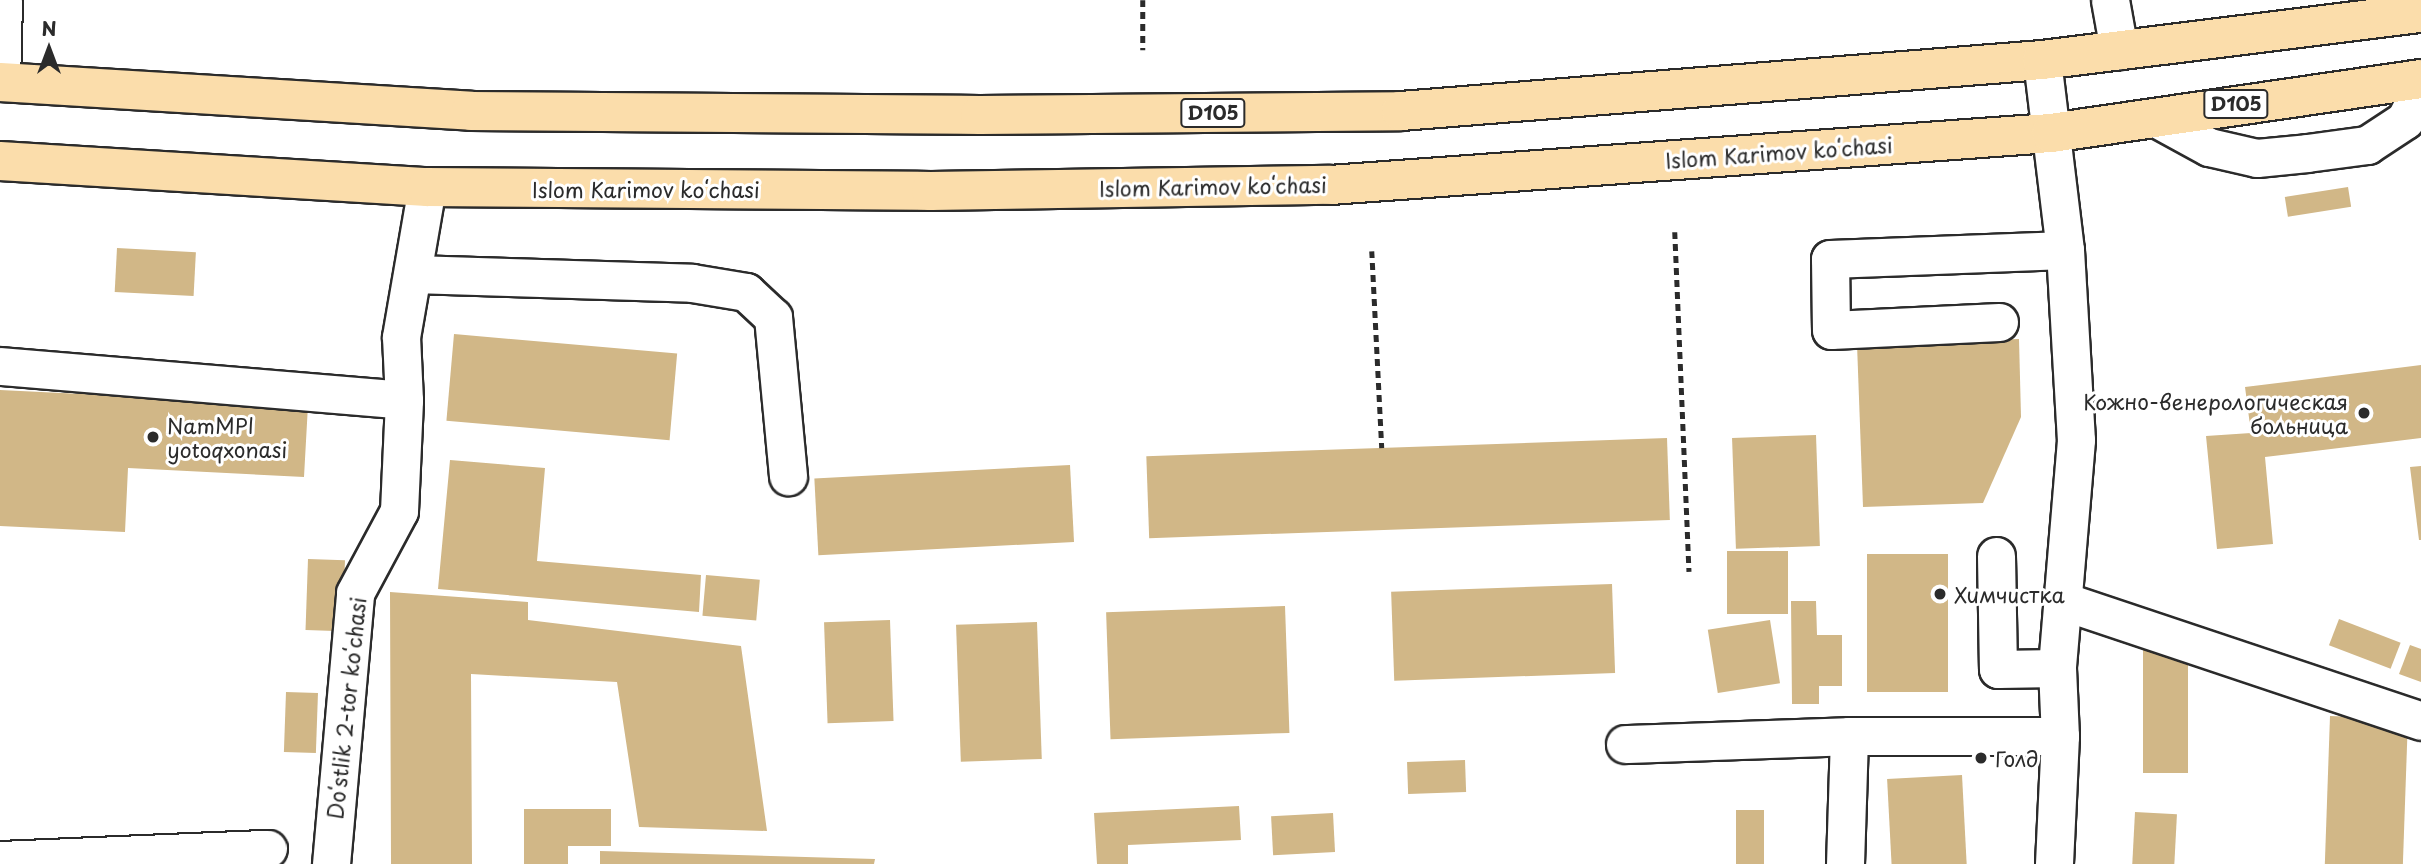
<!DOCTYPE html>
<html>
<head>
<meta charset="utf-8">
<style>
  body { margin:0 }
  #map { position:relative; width:2421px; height:864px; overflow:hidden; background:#fff; font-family:"Playpen Sans",sans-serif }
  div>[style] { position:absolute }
  .building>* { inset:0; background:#d1b787; transform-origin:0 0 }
  .path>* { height:4.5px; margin-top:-2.25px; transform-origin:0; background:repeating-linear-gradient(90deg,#2b2b2b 0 7px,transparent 0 12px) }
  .roads { filter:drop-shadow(2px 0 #2b2b2b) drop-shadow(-2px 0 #2b2b2b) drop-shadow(0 2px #2b2b2b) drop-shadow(0 -2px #2b2b2b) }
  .minor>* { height:37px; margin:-18.5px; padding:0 18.5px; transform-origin:18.5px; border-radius:18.5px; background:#fff }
  .major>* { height:38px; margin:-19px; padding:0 19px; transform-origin:19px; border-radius:19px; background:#fbddab }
  .dots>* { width:19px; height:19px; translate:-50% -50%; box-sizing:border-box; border:4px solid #fff; border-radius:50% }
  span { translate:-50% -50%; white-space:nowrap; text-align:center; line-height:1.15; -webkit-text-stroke:6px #fff; paint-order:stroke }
  .shield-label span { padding:2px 5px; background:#fff; border:2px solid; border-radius:5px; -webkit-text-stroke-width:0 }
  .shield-label { font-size:19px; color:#2b2b2b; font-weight:700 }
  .street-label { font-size:21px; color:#2b2b2b }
  .poi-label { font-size:21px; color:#2b2b2b }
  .right { translate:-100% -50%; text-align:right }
  .left { translate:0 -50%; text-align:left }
  .north { position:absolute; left:14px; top:14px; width:70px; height:70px; -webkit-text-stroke:5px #fff; paint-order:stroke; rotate:0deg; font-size:19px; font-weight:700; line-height:28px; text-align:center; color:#2b2b2b }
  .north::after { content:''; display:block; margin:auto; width:24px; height:32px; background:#2b2b2b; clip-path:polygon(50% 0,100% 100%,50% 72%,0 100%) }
</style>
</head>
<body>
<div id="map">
  <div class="building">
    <div style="left:2348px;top:187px;width:20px;height:64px;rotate:81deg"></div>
    <div style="left:117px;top:248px;width:79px;height:44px;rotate:3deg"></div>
    <div style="left:454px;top:334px;width:224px;height:87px;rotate:5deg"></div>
    <div style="clip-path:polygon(2019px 339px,2021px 417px,1983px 503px,1863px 507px,1857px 344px)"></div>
    <div style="clip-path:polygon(2421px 365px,2421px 438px,2265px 457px,2273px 544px,2217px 549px,2206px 436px,2251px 433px,2245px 387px)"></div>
    <div style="clip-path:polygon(0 390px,308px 405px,304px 477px,128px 468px,125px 532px,0 526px)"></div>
    <div style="left:1816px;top:435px;width:111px;height:84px;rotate:88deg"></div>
    <div style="left:1667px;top:438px;width:82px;height:521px;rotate:88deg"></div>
    <div style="clip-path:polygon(450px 460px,545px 468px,537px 561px,701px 575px,699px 612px,438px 589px)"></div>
    <div style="left:1070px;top:465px;width:77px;height:256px;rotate:87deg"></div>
    <div style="clip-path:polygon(2421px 466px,2421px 540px,2419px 540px,2410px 467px)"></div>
    <div style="left:1727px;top:551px;width:61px;height:63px"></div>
    <div style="left:1867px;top:554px;width:81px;height:138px"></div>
    <div style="left:308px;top:559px;width:37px;height:71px;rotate:2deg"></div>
    <div style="left:706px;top:575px;width:54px;height:41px;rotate:5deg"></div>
    <div style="left:1612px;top:584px;width:89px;height:221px;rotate:88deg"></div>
    <div style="clip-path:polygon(390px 592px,528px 602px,528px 620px,741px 646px,767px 831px,639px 827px,617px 682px,471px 674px,472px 864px,391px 864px)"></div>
    <div style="clip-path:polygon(1791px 601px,1816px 601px,1817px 635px,1842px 635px,1842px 686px,1819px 686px,1819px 704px,1792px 704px)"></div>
    <div style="left:1285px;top:606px;width:127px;height:179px;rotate:88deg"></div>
    <div style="left:2339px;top:619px;width:66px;height:28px;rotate:21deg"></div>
    <div style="left:890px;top:620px;width:101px;height:66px;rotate:88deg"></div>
    <div style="left:1770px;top:620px;width:64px;height:63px;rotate:81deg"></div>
    <div style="left:1037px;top:622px;width:137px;height:81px;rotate:88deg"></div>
    <div style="clip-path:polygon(2410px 645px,2421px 649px,2421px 682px,2399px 674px)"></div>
    <div style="left:2143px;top:650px;width:45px;height:123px"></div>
    <div style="left:286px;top:692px;width:32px;height:60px;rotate:2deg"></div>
    <div style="left:2330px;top:716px;width:78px;height:148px;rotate:2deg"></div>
    <div style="left:1465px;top:760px;width:32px;height:58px;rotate:88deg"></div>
    <div style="left:1962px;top:775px;width:89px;height:75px;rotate:87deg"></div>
    <div style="clip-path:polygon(1239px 806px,1241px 840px,1128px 845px,1128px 864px,1097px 864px,1094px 813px)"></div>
    <div style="clip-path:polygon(524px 809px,611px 809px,611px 846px,568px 846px,568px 864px,524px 864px)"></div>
    <div style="left:1736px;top:810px;width:28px;height:54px"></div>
    <div style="left:2135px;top:812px;width:42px;height:52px;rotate:3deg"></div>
    <div style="left:1333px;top:813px;width:39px;height:62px;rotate:87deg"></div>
    <div style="clip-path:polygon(600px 851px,875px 859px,874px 864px,600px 864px)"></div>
  </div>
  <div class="path">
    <div style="left:1143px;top:0;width:50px;rotate:90deg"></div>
    <div style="left:1675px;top:232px;width:340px;rotate:87.6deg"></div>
    <div style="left:1372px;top:251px;width:197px;rotate:87.1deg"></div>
  </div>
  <div class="roads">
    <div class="minor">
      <div style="left:2110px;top:0;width:51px;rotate:79.8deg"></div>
      <div style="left:2042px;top:60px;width:191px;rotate:83.1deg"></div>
      <div style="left:2065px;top:250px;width:190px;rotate:86.7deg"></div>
      <div style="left:2076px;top:440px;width:229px;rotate:94.8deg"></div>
      <div style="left:2057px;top:668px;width:68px;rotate:87.5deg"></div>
      <div style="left:2060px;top:736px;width:128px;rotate:92.7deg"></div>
      <div style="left:1px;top:82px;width:82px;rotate:-88.6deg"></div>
      <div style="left:2154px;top:117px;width:63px;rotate:28.6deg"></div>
      <div style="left:2209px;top:147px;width:49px;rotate:12.9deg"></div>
      <div style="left:2257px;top:158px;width:50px;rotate:-5.7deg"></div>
      <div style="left:2307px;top:153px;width:61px;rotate:-7.6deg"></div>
      <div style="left:2367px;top:145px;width:45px;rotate:-33.3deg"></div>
      <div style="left:2405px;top:120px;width:36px;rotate:-63deg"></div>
      <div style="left:413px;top:274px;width:279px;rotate:1.8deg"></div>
      <div style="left:692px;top:283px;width:55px;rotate:9.5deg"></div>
      <div style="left:746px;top:292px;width:37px;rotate:43deg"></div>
      <div style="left:773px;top:317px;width:160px;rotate:84.6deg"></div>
      <div style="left:1999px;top:322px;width:168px;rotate:177.3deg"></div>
      <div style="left:1831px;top:330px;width:71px;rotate:-90.8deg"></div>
      <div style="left:1830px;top:259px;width:235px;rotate:-2.2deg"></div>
      <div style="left:0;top:366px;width:405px;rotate:4.8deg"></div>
      <div style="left:1996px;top:556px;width:113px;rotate:89deg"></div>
      <div style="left:1998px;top:669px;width:59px;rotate:-1deg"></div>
      <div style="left:2063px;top:601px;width:378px;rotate:18.5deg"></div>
      <div style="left:1625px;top:744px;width:224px;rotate:-2deg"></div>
      <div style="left:0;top:860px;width:268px;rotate:-2.4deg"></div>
      <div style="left:331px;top:864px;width:272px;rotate:-84.9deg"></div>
      <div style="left:355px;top:593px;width:93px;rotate:-61.8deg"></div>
      <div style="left:399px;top:511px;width:111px;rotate:-87.4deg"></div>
      <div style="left:404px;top:400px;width:63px;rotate:-92.7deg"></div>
      <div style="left:401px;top:337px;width:152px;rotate:-80.2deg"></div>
      <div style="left:1845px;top:864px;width:128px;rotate:-88.2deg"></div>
      <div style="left:1849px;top:736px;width:211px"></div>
    </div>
    <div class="major">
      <div style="left:0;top:82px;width:472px;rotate:3.5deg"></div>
      <div style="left:471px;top:111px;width:509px;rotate:0.45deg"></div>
      <div style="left:980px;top:115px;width:421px;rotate:-0.5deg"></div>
      <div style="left:1401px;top:111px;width:643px;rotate:-4.55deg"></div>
      <div style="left:2042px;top:60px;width:382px;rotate:-7.1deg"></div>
      <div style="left:0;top:161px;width:428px;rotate:3.5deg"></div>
      <div style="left:427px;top:187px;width:504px;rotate:0.45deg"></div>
      <div style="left:931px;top:191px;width:399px;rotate:-0.9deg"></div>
      <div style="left:1330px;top:185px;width:723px;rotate:-4.13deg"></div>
      <div style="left:2051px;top:133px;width:374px;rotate:-8.3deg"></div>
    </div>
  </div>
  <div class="dots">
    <div style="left:2364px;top:413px;background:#2b2b2b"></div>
    <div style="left:153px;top:437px;background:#2b2b2b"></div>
    <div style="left:1940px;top:594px;background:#2b2b2b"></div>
    <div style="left:1981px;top:758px;background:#2b2b2b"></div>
  </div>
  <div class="shield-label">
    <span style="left:2236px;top:104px">D105</span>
    <span style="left:1213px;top:113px">D105</span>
  </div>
  <div class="street-label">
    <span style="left:1779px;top:152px;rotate:-4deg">Islom Karimov koʻchasi</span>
    <span style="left:1213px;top:186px;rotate:-1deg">Islom Karimov koʻchasi</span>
    <span style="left:646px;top:189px">Islom Karimov koʻchasi</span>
    <span style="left:346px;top:708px;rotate:-84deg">Doʻstlik 2-tor koʻchasi</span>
  </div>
  <div class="poi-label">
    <span class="right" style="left:2348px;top:413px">Кожно-венерологическая<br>больница</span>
    <span class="left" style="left:167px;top:437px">NamMPI<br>yotoqxonasi</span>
    <span class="left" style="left:1954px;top:594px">Химчистка</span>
    <span class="left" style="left:1995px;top:758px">Голд</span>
  </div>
  <div class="north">N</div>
</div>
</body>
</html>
